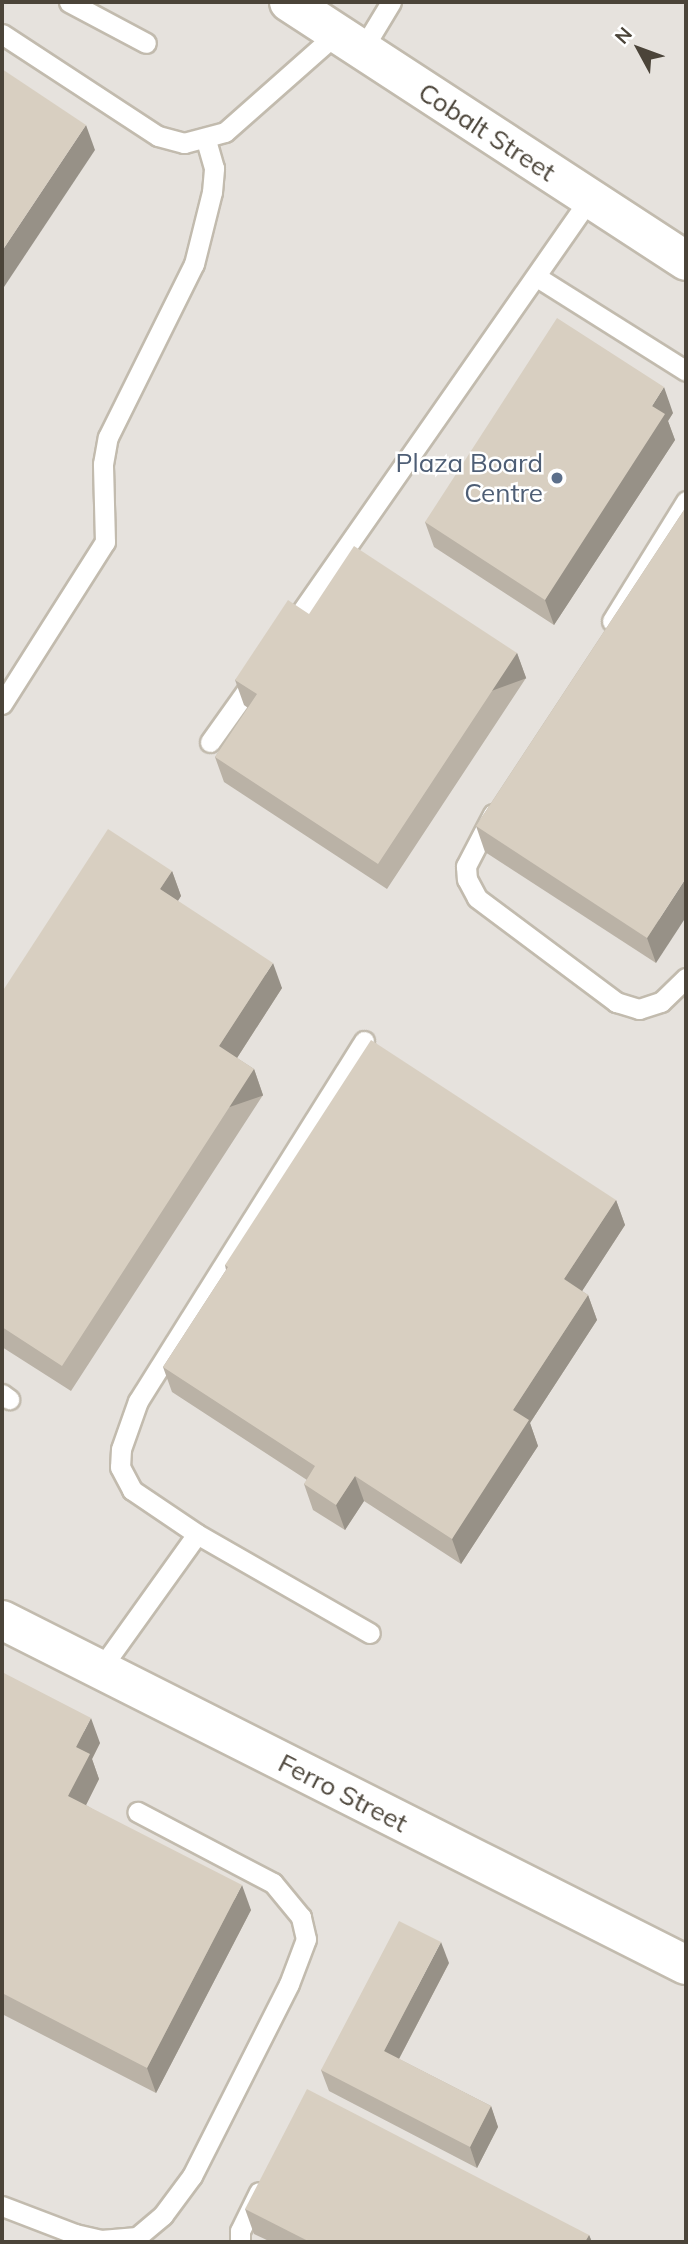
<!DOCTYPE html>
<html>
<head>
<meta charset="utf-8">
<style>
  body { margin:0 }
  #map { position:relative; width:688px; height:2244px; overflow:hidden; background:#f6f3ec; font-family:Mulish,sans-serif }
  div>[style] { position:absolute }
  .industrial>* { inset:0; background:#e6e2dd; transform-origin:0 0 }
  .roads { filter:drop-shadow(2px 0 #c2bbae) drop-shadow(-2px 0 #c2bbae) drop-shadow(0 2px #c2bbae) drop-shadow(0 -2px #c2bbae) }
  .service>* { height:19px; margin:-9.5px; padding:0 9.5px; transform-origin:9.5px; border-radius:9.5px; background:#fff }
  .minor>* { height:38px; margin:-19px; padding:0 19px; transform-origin:19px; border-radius:19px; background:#fff }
  .wall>* { inset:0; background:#bab2a6 }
  .shaded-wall>* { inset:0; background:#979187; transform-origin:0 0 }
  .building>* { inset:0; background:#d8cfc1 }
  .dots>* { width:19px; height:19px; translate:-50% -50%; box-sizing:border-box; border:4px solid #fff; border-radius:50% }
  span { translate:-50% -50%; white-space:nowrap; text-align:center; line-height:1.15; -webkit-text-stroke:5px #fff; paint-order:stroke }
  .street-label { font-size:26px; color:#4b4439 }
  .service-label { font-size:26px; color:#4e5e75 }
  .right { translate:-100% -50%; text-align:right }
  .frame { position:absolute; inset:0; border:4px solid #4b4439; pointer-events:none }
  .north { position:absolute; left:604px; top:14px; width:70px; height:70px; -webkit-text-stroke:5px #fff; paint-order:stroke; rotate:311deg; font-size:19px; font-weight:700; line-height:28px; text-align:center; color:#4b4439 }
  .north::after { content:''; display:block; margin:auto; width:24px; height:32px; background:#4b4439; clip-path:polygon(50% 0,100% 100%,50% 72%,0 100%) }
</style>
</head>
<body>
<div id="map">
  <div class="industrial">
    <div style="left:2px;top:2px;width:684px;height:2240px"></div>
  </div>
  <div class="roads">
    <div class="service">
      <div style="left:69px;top:2px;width:87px;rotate:28deg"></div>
      <div style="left:2px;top:34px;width:186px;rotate:33.2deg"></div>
      <div style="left:158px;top:136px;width:27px;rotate:15deg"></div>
      <div style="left:184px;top:143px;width:42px;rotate:-15deg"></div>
      <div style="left:225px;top:132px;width:149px;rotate:-41.5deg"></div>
      <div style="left:362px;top:50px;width:56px;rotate:-58.9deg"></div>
      <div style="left:537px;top:277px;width:176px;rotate:32.2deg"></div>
      <div style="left:612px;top:621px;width:141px;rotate:-58.3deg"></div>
      <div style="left:288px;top:631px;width:528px;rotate:-55.11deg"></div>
      <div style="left:2px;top:704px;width:192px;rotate:-57.6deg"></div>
      <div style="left:105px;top:542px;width:78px;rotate:-91.5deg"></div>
      <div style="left:103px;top:464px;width:27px;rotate:-80deg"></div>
      <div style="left:108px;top:437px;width:193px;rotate:-63.6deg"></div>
      <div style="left:194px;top:264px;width:74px;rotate:-76deg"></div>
      <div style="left:212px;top:192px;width:24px;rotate:-85deg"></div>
      <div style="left:214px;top:168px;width:29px;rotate:-106deg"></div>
      <div style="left:210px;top:742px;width:81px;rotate:-54.5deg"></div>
      <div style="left:493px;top:814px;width:59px;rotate:117.4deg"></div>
      <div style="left:466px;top:866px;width:13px;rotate:86deg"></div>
      <div style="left:467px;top:879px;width:21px;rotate:62deg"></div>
      <div style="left:477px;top:898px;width:174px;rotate:36.8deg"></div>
      <div style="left:616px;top:1002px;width:24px;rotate:17deg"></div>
      <div style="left:639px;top:1009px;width:23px;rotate:-18deg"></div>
      <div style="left:661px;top:1002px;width:35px;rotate:-44deg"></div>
      <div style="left:364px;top:1041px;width:425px;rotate:122.1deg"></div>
      <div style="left:138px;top:1401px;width:51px;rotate:109.5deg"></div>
      <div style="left:121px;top:1449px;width:18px;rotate:93deg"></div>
      <div style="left:120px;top:1467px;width:26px;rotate:62deg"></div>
      <div style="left:132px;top:1490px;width:78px;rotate:34.1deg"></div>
      <div style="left:197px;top:1534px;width:199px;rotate:29.8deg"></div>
      <div style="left:2px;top:1394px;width:9px;rotate:36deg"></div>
      <div style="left:99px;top:1671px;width:168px;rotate:-54.4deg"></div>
      <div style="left:2px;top:2206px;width:78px;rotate:21deg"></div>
      <div style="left:75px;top:2234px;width:27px;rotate:13deg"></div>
      <div style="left:101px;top:2240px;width:36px;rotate:-5deg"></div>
      <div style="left:137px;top:2237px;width:34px;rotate:-40deg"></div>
      <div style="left:163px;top:2215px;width:49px;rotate:-53.4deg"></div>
      <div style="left:192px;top:2176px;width:215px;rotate:-63.2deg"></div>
      <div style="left:289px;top:1984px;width:48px;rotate:-69.3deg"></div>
      <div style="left:306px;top:1939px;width:23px;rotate:-103deg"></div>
      <div style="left:301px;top:1917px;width:44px;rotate:-129.5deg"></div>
      <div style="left:273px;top:1883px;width:153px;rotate:-152.3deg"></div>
      <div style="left:240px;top:2242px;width:11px;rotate:-90deg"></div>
      <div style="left:240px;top:2231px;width:43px;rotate:-64deg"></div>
    </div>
    <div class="minor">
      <div style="left:289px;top:2px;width:474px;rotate:33.1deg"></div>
      <div style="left:2px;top:1620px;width:766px;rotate:26.77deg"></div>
    </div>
  </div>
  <div class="wall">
    <div style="clip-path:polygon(673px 413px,668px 421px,675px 440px,554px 625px,434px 547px,425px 522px)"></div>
    <div style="clip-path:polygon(686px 507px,656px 963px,485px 852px,476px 826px)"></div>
    <div style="clip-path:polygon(309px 614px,517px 653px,526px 678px,387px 889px,224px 782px,215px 757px,248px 708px,244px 705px,235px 680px)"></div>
    <div style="clip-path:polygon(172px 871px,181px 896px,178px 901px,282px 988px,237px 1058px,254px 1069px,263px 1095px,71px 1391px,2px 1347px,2px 992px)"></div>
    <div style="clip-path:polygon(616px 1200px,625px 1225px,582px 1291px,588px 1295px,597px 1320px,530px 1423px,538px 1446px,461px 1564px,364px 1501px,345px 1530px,313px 1510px,304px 1484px,307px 1480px,172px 1392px,163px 1367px,226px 1270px,225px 1265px)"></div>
    <div style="clip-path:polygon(2px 1672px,100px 1743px,92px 1759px,99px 1779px,86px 1805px,251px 1910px,156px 2093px,2px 2014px)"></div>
    <div style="clip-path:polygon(449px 1963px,399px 2059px,491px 2106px,498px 2127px,477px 2168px,329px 2091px,321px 2070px)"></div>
    <div style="clip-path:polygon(245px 2209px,589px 2235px,592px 2242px,271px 2242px,254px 2234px)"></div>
  </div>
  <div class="shaded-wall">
    <div style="clip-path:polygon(86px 125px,95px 150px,2px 290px,2px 251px)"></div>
    <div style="clip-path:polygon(664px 387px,673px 413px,668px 421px,675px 440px,554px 625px,545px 600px,652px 406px)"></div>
    <div style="left:517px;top:653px;width:27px;height:253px;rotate:70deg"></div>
    <div style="clip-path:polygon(172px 871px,181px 896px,169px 914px,160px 889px)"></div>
    <div style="clip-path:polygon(686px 878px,686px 917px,656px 963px,647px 938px)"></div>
    <div style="clip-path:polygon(273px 963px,282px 988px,228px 1072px,219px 1046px)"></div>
    <div style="left:254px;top:1069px;width:28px;height:354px;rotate:71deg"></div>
    <div style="clip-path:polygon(616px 1200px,625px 1225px,573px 1305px,564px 1279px)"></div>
    <div style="clip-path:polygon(588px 1295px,597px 1320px,530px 1423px,538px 1446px,461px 1564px,452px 1539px,513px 1410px)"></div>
    <div style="clip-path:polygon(355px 1476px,364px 1501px,345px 1530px,336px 1505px)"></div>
    <div style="clip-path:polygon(91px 1718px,100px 1743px,92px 1759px,99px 1779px,78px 1821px,68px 1796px,76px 1747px)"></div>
    <div style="clip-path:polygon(242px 1885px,251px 1910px,156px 2093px,147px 2068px)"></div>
    <div style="clip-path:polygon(441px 1942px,449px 1963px,392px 2072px,384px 2051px)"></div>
    <div style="clip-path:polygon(491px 2106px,498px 2127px,477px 2168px,470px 2147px)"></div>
    <div style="clip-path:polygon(589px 2235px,592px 2242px,585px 2242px)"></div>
  </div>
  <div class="building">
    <div style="clip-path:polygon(2px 69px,86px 125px,2px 251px)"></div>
    <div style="clip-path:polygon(557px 318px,664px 387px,652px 406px,665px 414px,545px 600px,425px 522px)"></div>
    <div style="clip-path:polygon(686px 507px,686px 878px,647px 938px,476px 826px)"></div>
    <div style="clip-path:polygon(354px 546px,517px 653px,378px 864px,215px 757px,257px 694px,235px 680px,288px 600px,309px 614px)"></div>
    <div style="clip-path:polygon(108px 829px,172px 871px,160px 889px,273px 963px,219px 1046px,254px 1069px,62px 1366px,2px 1327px,2px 992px)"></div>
    <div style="clip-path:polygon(371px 1040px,616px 1200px,564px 1279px,588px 1295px,513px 1410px,529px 1420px,452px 1539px,355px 1476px,336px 1505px,304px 1484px,315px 1466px,163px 1367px,228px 1267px,225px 1265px)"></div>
    <div style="clip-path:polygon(2px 1672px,91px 1718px,76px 1747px,90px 1754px,68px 1796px,242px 1885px,147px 2068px,2px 1993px)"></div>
    <div style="clip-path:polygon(399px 1921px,441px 1942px,384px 2051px,491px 2106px,470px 2147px,321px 2070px)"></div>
    <div style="clip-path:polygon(307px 2089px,589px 2235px,585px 2242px,310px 2242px,245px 2209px)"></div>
  </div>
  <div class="dots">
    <div style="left:557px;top:478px;background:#5c6f8a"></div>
  </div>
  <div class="street-label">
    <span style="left:487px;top:132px;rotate:33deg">Cobalt Street</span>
    <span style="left:343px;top:1793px;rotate:27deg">Ferro Street</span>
  </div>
  <div class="service-label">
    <span class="right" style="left:543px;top:478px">Plaza Board<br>Centre</span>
  </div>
  <div class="frame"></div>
  <div class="north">N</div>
</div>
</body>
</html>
